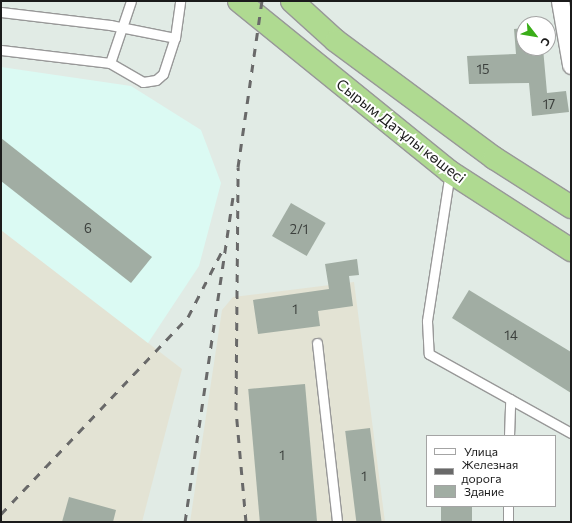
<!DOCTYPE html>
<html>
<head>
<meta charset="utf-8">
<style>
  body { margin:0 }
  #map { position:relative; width:572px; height:523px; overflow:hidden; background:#e1ebe5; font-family:Commissioner,sans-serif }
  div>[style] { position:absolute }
  .industrial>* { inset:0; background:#e3e3d4 }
  .education>* { inset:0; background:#dbfaf3 }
  .building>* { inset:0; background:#a1ada3; transform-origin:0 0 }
  .roads { filter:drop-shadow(1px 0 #989898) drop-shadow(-1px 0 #989898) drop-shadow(0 1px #989898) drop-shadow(0 -1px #989898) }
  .lane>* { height:9px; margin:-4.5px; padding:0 4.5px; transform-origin:4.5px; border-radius:4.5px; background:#fff }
  .street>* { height:17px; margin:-8.5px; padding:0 8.5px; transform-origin:8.5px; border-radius:8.5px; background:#fff }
  .highway>* { height:22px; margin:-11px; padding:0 11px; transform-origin:11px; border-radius:11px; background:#afda91 }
  .rail>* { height:3px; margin-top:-1.5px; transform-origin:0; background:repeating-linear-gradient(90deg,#696969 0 8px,transparent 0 16px) }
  span { translate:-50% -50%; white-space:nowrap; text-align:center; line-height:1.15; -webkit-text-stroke:4px #fff; paint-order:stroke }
  .number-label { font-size:13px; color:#3c403d }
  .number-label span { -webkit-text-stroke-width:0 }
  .street-label { font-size:15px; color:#1b1b1b }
  .frame { position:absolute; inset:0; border:2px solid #1b1b1b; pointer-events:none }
  .legend { position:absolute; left:426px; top:435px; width:130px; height:72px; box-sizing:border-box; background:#fff; border:1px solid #a4a4a4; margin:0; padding:5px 7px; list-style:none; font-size:12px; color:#1b1b1b }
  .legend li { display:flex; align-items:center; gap:8px; height:20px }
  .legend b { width:20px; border:1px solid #a4a4a4 }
  .north { position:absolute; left:516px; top:16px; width:40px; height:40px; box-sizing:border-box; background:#fff; border:1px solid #a4a4a4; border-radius:50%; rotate:121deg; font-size:11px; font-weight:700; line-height:16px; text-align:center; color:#1b1b1b }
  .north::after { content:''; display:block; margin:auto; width:14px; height:18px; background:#3aad18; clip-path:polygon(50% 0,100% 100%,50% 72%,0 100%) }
</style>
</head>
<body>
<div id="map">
  <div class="industrial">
    <div style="clip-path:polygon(1px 230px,182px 369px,142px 522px,1px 522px)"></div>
    <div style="clip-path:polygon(354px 282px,385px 522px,190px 522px,222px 310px,233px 297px)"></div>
  </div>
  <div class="education">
    <div style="clip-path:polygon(1px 67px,131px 86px,201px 130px,221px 183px,199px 266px,148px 343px,1px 230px)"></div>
  </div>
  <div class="building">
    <div style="clip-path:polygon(524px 28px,524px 48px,543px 48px,547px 93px,566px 91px,569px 112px,532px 116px,529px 83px,469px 84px,467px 56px,516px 54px,514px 29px)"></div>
    <div style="clip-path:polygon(1px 138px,152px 257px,131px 283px,1px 181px)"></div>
    <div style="left:291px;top:203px;width:40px;height:38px;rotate:30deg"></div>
    <div style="clip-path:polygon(357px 259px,359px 275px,349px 276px,353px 306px,318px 311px,320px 326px,258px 334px,253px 300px,329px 289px,325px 264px)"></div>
    <div style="clip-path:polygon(469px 290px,571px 352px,571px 393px,452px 318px)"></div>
    <div style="left:305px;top:384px;width:138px;height:57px;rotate:85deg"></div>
    <div style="left:370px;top:428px;width:95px;height:25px;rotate:83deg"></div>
    <div style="clip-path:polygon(69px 497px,116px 510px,113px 522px,62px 522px)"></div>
    <div style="left:441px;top:506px;width:31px;height:16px"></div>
  </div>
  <div class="roads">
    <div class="lane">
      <div style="left:1px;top:12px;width:110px;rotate:6.8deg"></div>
      <div style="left:110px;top:25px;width:66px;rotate:11.3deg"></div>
      <div style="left:175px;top:38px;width:37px;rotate:-82deg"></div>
      <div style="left:1px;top:50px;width:110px;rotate:6.8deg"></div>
      <div style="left:110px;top:63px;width:38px;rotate:30deg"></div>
      <div style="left:143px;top:82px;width:13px;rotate:-9deg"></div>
      <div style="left:156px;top:80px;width:9px;rotate:-41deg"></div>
      <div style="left:163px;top:74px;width:38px;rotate:-72deg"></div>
      <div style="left:110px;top:63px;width:65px;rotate:-71.3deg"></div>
      <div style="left:450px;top:172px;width:151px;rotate:98.8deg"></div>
      <div style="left:427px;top:321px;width:33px;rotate:87deg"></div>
      <div style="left:429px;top:354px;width:162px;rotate:29.1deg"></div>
      <div style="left:317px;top:343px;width:180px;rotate:83.6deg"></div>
      <div style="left:509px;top:436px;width:37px;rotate:-88deg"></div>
      <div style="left:508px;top:522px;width:16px;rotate:-90deg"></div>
    </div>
    <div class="street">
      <div style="left:560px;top:1px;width:65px;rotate:80.2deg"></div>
    </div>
    <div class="highway">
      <div style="left:239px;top:1px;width:272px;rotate:39deg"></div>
      <div style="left:450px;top:172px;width:144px;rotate:32.8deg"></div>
      <div style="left:292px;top:1px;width:59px;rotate:42.3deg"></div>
      <div style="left:336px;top:41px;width:197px;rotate:36.5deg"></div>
      <div style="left:494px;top:158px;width:91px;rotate:32.5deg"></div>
    </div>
  </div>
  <div class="rail">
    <div style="left:1px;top:514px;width:272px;rotate:-46.5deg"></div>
    <div style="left:188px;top:317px;width:74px;rotate:-62.7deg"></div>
    <div style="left:185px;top:522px;width:328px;rotate:-81.6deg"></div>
    <div style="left:246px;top:522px;width:112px;rotate:-95.1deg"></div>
    <div style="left:236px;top:410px;width:243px;rotate:-89.5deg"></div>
    <div style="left:238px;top:167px;width:168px;rotate:-81.8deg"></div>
  </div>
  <div class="number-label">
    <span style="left:483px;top:69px">15</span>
    <span style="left:549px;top:104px">17</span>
    <span style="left:88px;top:228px">6</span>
    <span style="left:299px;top:229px">2/1</span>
    <span style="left:295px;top:309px">1</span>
    <span style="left:511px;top:335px">14</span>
    <span style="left:282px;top:455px">1</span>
    <span style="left:364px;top:476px">1</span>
  </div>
  <div class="street-label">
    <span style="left:401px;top:131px;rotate:38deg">Сырым Датұлы көшесі</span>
  </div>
  <div class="frame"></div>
  <ul class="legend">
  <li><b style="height:5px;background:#fff"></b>Улица</li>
  <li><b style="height:5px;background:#696969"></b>Железная дорога</li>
  <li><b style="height:11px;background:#a1ada3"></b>Здание</li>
  </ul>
  <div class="north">С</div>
</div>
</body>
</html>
